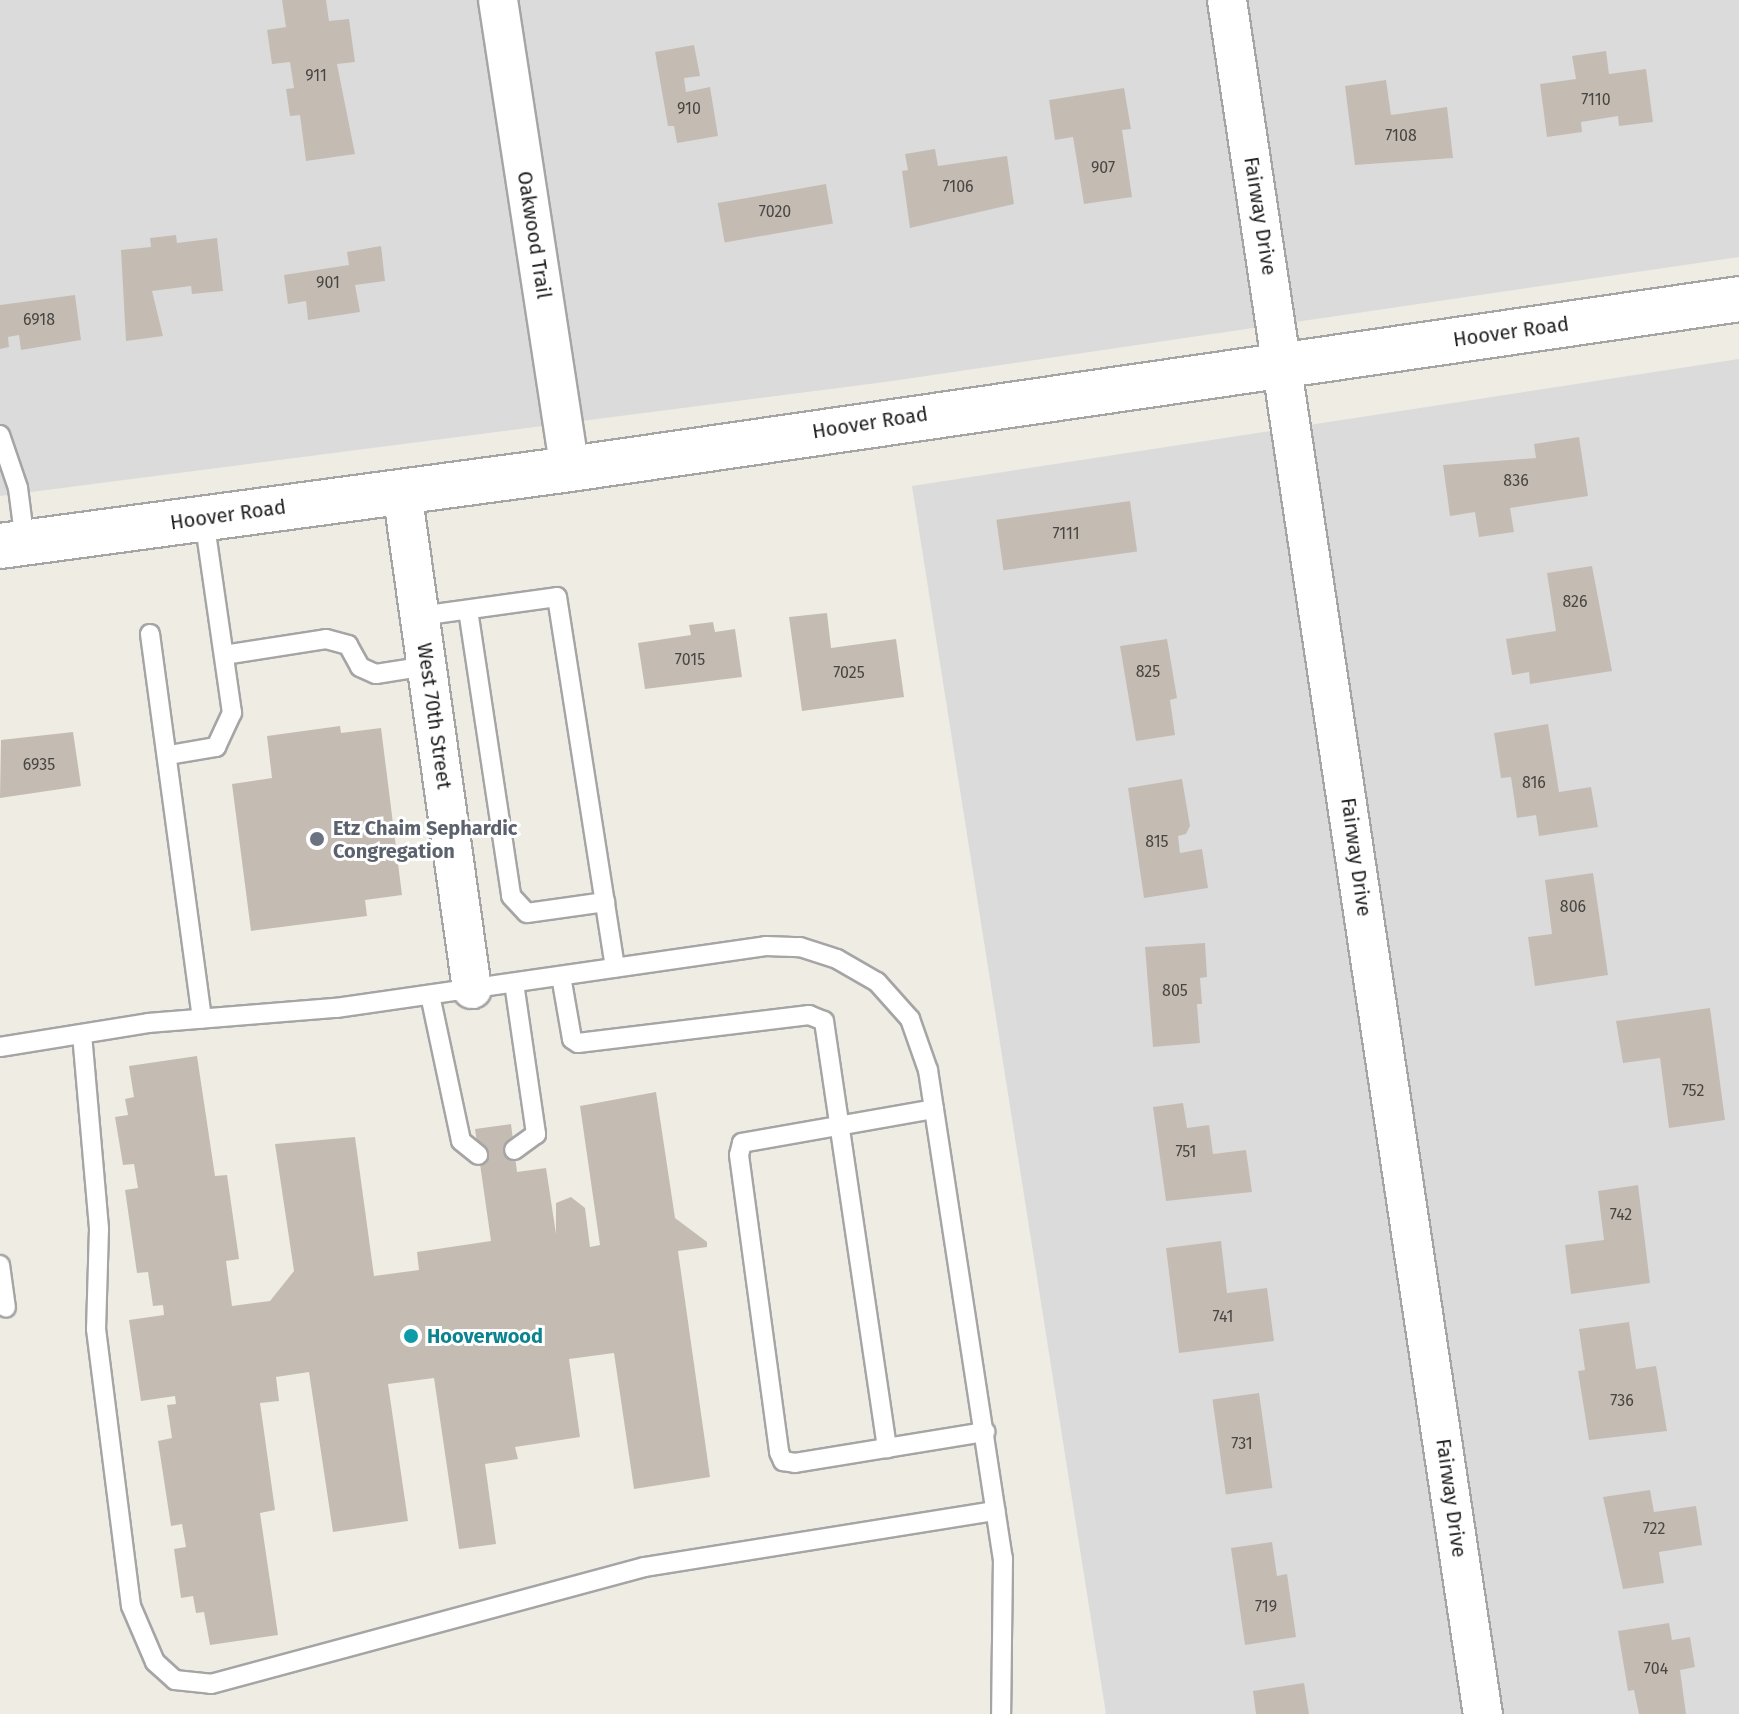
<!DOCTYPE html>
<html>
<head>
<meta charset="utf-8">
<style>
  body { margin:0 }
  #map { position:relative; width:1739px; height:1714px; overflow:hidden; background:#efece4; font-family:"Fira Sans",sans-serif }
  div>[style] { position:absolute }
  .residential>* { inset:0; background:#dcdbdb }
  .building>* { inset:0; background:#c4bcb3; transform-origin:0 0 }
  .roads { filter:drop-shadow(2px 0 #a5a5a5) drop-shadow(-2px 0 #a5a5a5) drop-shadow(0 2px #a5a5a5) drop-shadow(0 -2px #a5a5a5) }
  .service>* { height:18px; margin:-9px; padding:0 9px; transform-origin:9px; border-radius:9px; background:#fff }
  .minor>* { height:38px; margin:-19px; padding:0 19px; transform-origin:19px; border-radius:19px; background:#fff }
  .tertiary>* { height:44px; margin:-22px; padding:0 22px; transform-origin:22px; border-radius:22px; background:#fff }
  .dots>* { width:22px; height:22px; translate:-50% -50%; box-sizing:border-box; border:4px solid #fff; border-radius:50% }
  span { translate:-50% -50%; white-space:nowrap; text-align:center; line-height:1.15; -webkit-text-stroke:6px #fff; paint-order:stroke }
  .number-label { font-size:16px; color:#484643 }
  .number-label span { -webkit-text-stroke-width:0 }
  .street-label { font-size:20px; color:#1e1e1e }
  .worship-label { font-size:20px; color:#5b616d; font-weight:700 }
  .left { translate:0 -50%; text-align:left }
  .culture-label { font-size:20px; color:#0d838f; font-weight:700 }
</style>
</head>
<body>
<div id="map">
  <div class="residential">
    <div style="clip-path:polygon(0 0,1739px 0,1739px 257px,885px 382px,0 496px)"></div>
    <div style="clip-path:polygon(1739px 359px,1739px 1714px,1106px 1714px,912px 486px)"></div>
  </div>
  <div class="building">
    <div style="clip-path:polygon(282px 0,326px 0,329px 21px,349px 19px,355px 62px,337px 64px,355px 154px,306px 161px,300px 115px,290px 116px,286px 89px,294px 88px,290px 62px,272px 64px,267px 30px,286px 27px)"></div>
    <div style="clip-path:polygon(694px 45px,700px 76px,684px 78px,686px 92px,710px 87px,718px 136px,677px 143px,674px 126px,668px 126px,655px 52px)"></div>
    <div style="clip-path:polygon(1606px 51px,1609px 74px,1646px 69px,1653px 122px,1619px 126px,1618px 116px,1581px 122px,1582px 132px,1547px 137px,1540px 84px,1576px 79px,1572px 56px)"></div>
    <div style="clip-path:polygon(1386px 80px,1391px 115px,1447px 107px,1453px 158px,1355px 165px,1345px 86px)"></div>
    <div style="clip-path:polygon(1124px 88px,1131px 129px,1122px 130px,1132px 197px,1084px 204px,1073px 137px,1055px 140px,1049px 100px)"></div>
    <div style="clip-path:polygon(935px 149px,938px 166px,1007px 156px,1014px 204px,910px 228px,902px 171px,908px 170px,905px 154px)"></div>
    <div style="left:826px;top:184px;width:40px;height:110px;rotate:80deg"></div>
    <div style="clip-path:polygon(176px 235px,177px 243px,217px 238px,223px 291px,192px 294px,191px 286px,152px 291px,163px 336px,126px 341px,121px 250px,151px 247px,150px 238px)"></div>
    <div style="clip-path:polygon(381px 246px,385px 281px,355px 285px,360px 312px,308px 320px,306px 301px,288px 304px,284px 275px,349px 265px,347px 252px)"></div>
    <div style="clip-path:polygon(75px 295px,81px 340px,21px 350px,19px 335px,8px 337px,9px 347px,0 349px,0 305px)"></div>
    <div style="clip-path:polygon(1579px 437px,1588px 496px,1510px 508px,1514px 532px,1479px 537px,1475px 512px,1450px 516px,1443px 465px,1536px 458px,1534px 444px)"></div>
    <div style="left:1130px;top:501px;width:51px;height:135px;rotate:82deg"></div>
    <div style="clip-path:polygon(1592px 566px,1612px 671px,1530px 684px,1529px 672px,1512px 675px,1506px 639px,1556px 631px,1547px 573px)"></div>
    <div style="clip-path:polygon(827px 613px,831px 648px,896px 639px,904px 697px,802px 711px,789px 617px)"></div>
    <div style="clip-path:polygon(713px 622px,715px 632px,735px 629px,742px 677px,645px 689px,638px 643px,691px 635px,689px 625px)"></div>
    <div style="clip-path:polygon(1167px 639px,1177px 698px,1170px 700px,1175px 735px,1136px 741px,1120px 646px)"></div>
    <div style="clip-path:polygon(1548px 724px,1559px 792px,1591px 787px,1598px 827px,1539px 836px,1536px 815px,1517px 818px,1511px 777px,1501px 778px,1494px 733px)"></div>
    <div style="clip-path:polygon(340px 726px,341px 733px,381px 728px,402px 895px,365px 900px,367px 916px,251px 931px,232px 784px,272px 778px,267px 736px)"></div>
    <div style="clip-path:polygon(73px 732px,81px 786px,0 798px,1px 740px)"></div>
    <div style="clip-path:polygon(1182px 779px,1190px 826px,1186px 834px,1178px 836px,1180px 853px,1202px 849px,1208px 888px,1144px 898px,1128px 788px)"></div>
    <div style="clip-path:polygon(1593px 873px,1608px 975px,1535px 986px,1528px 937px,1552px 934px,1545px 880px)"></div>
    <div style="clip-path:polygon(1205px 943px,1207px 977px,1200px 978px,1202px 1004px,1197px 1004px,1200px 1043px,1153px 1047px,1145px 947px)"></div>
    <div style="clip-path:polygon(1710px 1008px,1725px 1120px,1669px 1128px,1660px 1058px,1623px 1063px,1616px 1021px)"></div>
    <div style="clip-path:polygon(197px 1056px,215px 1176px,227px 1175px,239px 1259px,226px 1261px,232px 1306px,270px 1301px,294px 1271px,275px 1144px,355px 1137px,374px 1276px,419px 1270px,417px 1252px,491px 1241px,475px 1129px,511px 1124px,517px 1172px,546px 1168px,556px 1234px,556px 1203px,571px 1197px,585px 1208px,590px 1247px,600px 1245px,580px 1106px,656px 1092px,675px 1218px,707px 1242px,707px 1247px,678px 1251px,710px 1477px,634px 1489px,614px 1353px,569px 1359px,580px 1437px,515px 1447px,518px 1459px,485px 1464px,496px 1544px,459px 1549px,434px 1378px,388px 1384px,408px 1521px,333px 1532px,309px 1372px,276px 1377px,279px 1401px,260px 1403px,275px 1510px,260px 1513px,278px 1635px,210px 1645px,204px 1612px,196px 1613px,193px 1596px,181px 1598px,174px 1549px,186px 1547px,182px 1524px,171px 1526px,158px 1441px,172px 1438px,167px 1405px,176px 1404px,175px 1396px,141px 1401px,129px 1320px,164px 1315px,163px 1305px,153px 1306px,148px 1272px,137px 1273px,125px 1190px,138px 1188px,134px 1164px,123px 1165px,115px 1117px,128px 1115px,125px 1099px,134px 1097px,129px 1066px)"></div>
    <div style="clip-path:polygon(1183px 1103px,1187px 1128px,1209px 1125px,1213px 1154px,1246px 1150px,1252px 1192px,1166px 1201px,1153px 1107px)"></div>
    <div style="clip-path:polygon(1638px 1185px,1650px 1283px,1571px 1294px,1565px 1245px,1604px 1240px,1598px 1191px)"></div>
    <div style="clip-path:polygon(1221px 1241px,1227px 1293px,1267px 1288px,1274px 1341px,1179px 1353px,1166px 1248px)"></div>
    <div style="clip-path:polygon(1629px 1322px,1636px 1369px,1656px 1366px,1667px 1431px,1589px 1440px,1578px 1371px,1585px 1370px,1579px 1329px)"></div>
    <div style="left:1259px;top:1393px;width:96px;height:47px;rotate:82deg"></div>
    <div style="clip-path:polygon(1650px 1490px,1654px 1512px,1696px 1506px,1702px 1545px,1659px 1552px,1664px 1583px,1623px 1589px,1603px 1497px)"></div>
    <div style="clip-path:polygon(1272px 1542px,1277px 1576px,1287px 1574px,1296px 1637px,1245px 1645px,1231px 1548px)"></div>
    <div style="clip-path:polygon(1669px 1623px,1672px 1640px,1690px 1637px,1695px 1667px,1680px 1670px,1686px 1714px,1639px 1714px,1634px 1690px,1628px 1691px,1618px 1631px)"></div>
    <div style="clip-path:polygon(1304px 1683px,1309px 1714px,1256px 1714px,1253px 1691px)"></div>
  </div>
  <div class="roads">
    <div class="service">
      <div style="left:0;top:435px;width:56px;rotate:71.2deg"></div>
      <div style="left:18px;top:488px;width:54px;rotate:82.6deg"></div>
      <div style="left:468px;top:610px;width:289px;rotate:81.4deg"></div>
      <div style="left:511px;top:896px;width:23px;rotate:47deg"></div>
      <div style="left:527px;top:913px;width:79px;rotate:-8deg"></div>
      <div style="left:420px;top:616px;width:138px;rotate:-7.9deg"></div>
      <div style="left:557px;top:597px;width:375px;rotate:81.1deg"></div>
      <div style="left:150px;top:634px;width:388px;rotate:82.3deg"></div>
      <div style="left:224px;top:655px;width:103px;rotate:-8.9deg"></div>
      <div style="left:326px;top:639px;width:23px;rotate:15deg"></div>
      <div style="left:348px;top:645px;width:25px;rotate:61deg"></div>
      <div style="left:360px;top:667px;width:17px;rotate:24deg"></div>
      <div style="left:376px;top:674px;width:52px;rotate:-8.9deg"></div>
      <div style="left:169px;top:755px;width:48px;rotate:-9.7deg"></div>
      <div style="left:216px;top:747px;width:38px;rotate:-65deg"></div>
      <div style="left:232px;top:713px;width:197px;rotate:-98.2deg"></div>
      <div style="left:561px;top:976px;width:64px;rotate:80.1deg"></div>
      <div style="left:572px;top:1039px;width:7px;rotate:34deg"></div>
      <div style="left:578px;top:1043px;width:233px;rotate:-6.9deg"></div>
      <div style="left:809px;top:1015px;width:16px;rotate:22deg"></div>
      <div style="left:824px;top:1021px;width:432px;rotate:81.6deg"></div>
      <div style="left:514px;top:983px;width:153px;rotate:81.7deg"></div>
      <div style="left:536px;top:1134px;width:27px;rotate:144deg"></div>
      <div style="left:430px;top:995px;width:149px;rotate:78deg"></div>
      <div style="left:461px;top:1141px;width:22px;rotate:39deg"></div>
      <div style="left:82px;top:1034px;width:196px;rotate:85deg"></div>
      <div style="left:99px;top:1229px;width:100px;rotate:91.7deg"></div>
      <div style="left:96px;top:1329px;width:279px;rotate:82.8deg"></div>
      <div style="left:131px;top:1606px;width:61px;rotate:66.8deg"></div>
      <div style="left:155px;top:1662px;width:27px;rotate:42deg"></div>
      <div style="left:175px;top:1680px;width:36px;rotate:6deg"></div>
      <div style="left:211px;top:1684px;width:449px;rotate:-15.1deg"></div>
      <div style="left:645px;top:1567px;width:355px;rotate:-9.1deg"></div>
      <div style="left:0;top:1047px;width:150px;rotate:-9.2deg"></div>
      <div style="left:148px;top:1023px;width:189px;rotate:-4.6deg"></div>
      <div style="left:336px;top:1008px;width:434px;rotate:-8.2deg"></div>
      <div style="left:766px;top:946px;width:34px;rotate:2deg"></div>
      <div style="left:800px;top:947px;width:39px;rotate:18deg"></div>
      <div style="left:837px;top:959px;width:46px;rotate:29.9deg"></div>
      <div style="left:877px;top:982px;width:50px;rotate:48.3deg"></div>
      <div style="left:910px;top:1019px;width:54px;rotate:70.6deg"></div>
      <div style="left:928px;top:1070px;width:494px;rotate:81.3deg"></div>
      <div style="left:1003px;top:1558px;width:156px;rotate:90.7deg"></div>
      <div style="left:934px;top:1109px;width:195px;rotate:170deg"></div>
      <div style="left:742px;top:1143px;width:12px;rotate:104deg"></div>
      <div style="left:739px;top:1155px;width:300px;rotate:82.3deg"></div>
      <div style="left:779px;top:1452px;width:10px;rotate:66deg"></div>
      <div style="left:783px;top:1461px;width:12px;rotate:9deg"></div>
      <div style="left:795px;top:1463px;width:193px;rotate:-9.3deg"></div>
      <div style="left:0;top:1265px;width:43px;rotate:82.1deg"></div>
    </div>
    <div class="minor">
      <div style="left:498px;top:0;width:474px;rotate:81.3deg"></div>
      <div style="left:1227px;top:0;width:1733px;rotate:81.51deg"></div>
      <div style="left:402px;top:491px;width:503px;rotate:82deg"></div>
    </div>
    <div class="tertiary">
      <div style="left:0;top:546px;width:575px;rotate:-7.69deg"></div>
      <div style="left:570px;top:469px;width:1181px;rotate:-8.27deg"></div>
    </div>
  </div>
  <div class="dots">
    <div style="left:317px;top:839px;background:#6b7280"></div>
    <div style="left:411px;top:1336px;background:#0f9aa8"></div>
  </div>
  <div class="number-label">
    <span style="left:316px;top:76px">911</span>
    <span style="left:1596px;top:100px">7110</span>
    <span style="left:689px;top:109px">910</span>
    <span style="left:1401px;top:136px">7108</span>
    <span style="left:1103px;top:168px">907</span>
    <span style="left:958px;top:187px">7106</span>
    <span style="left:775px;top:212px">7020</span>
    <span style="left:328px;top:283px">901</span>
    <span style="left:39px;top:320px">6918</span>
    <span style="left:1516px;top:481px">836</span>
    <span style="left:1066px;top:534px">7111</span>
    <span style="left:1575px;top:602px">826</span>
    <span style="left:690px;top:660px">7015</span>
    <span style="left:1148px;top:672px">825</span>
    <span style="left:849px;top:673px">7025</span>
    <span style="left:39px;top:765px">6935</span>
    <span style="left:1534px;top:783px">816</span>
    <span style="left:1157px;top:842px">815</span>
    <span style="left:1573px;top:907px">806</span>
    <span style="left:1175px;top:991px">805</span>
    <span style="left:1693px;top:1091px">752</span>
    <span style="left:1186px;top:1152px">751</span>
    <span style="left:1621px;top:1215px">742</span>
    <span style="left:1223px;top:1317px">741</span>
    <span style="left:1622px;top:1401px">736</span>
    <span style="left:1242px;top:1444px">731</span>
    <span style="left:1654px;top:1529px">722</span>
    <span style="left:1266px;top:1607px">719</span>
    <span style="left:1656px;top:1669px">704</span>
  </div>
  <div class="street-label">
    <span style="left:1260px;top:216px;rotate:81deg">Fairway Drive</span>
    <span style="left:534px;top:235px;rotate:81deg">Oakwood Trail</span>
    <span style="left:1511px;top:332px;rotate:-8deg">Hoover Road</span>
    <span style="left:870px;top:423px;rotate:-9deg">Hoover Road</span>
    <span style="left:228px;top:515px;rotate:-8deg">Hoover Road</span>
    <span style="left:434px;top:716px;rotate:82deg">West 70th Street</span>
    <span style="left:1356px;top:857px;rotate:82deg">Fairway Drive</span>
    <span style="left:1451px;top:1498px;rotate:82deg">Fairway Drive</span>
  </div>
  <div class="worship-label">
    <span class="left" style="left:333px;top:840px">Etz Chaim Sephardic<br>Congregation</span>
  </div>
  <div class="culture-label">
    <span class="left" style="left:427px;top:1336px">Hooverwood</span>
  </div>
</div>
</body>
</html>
